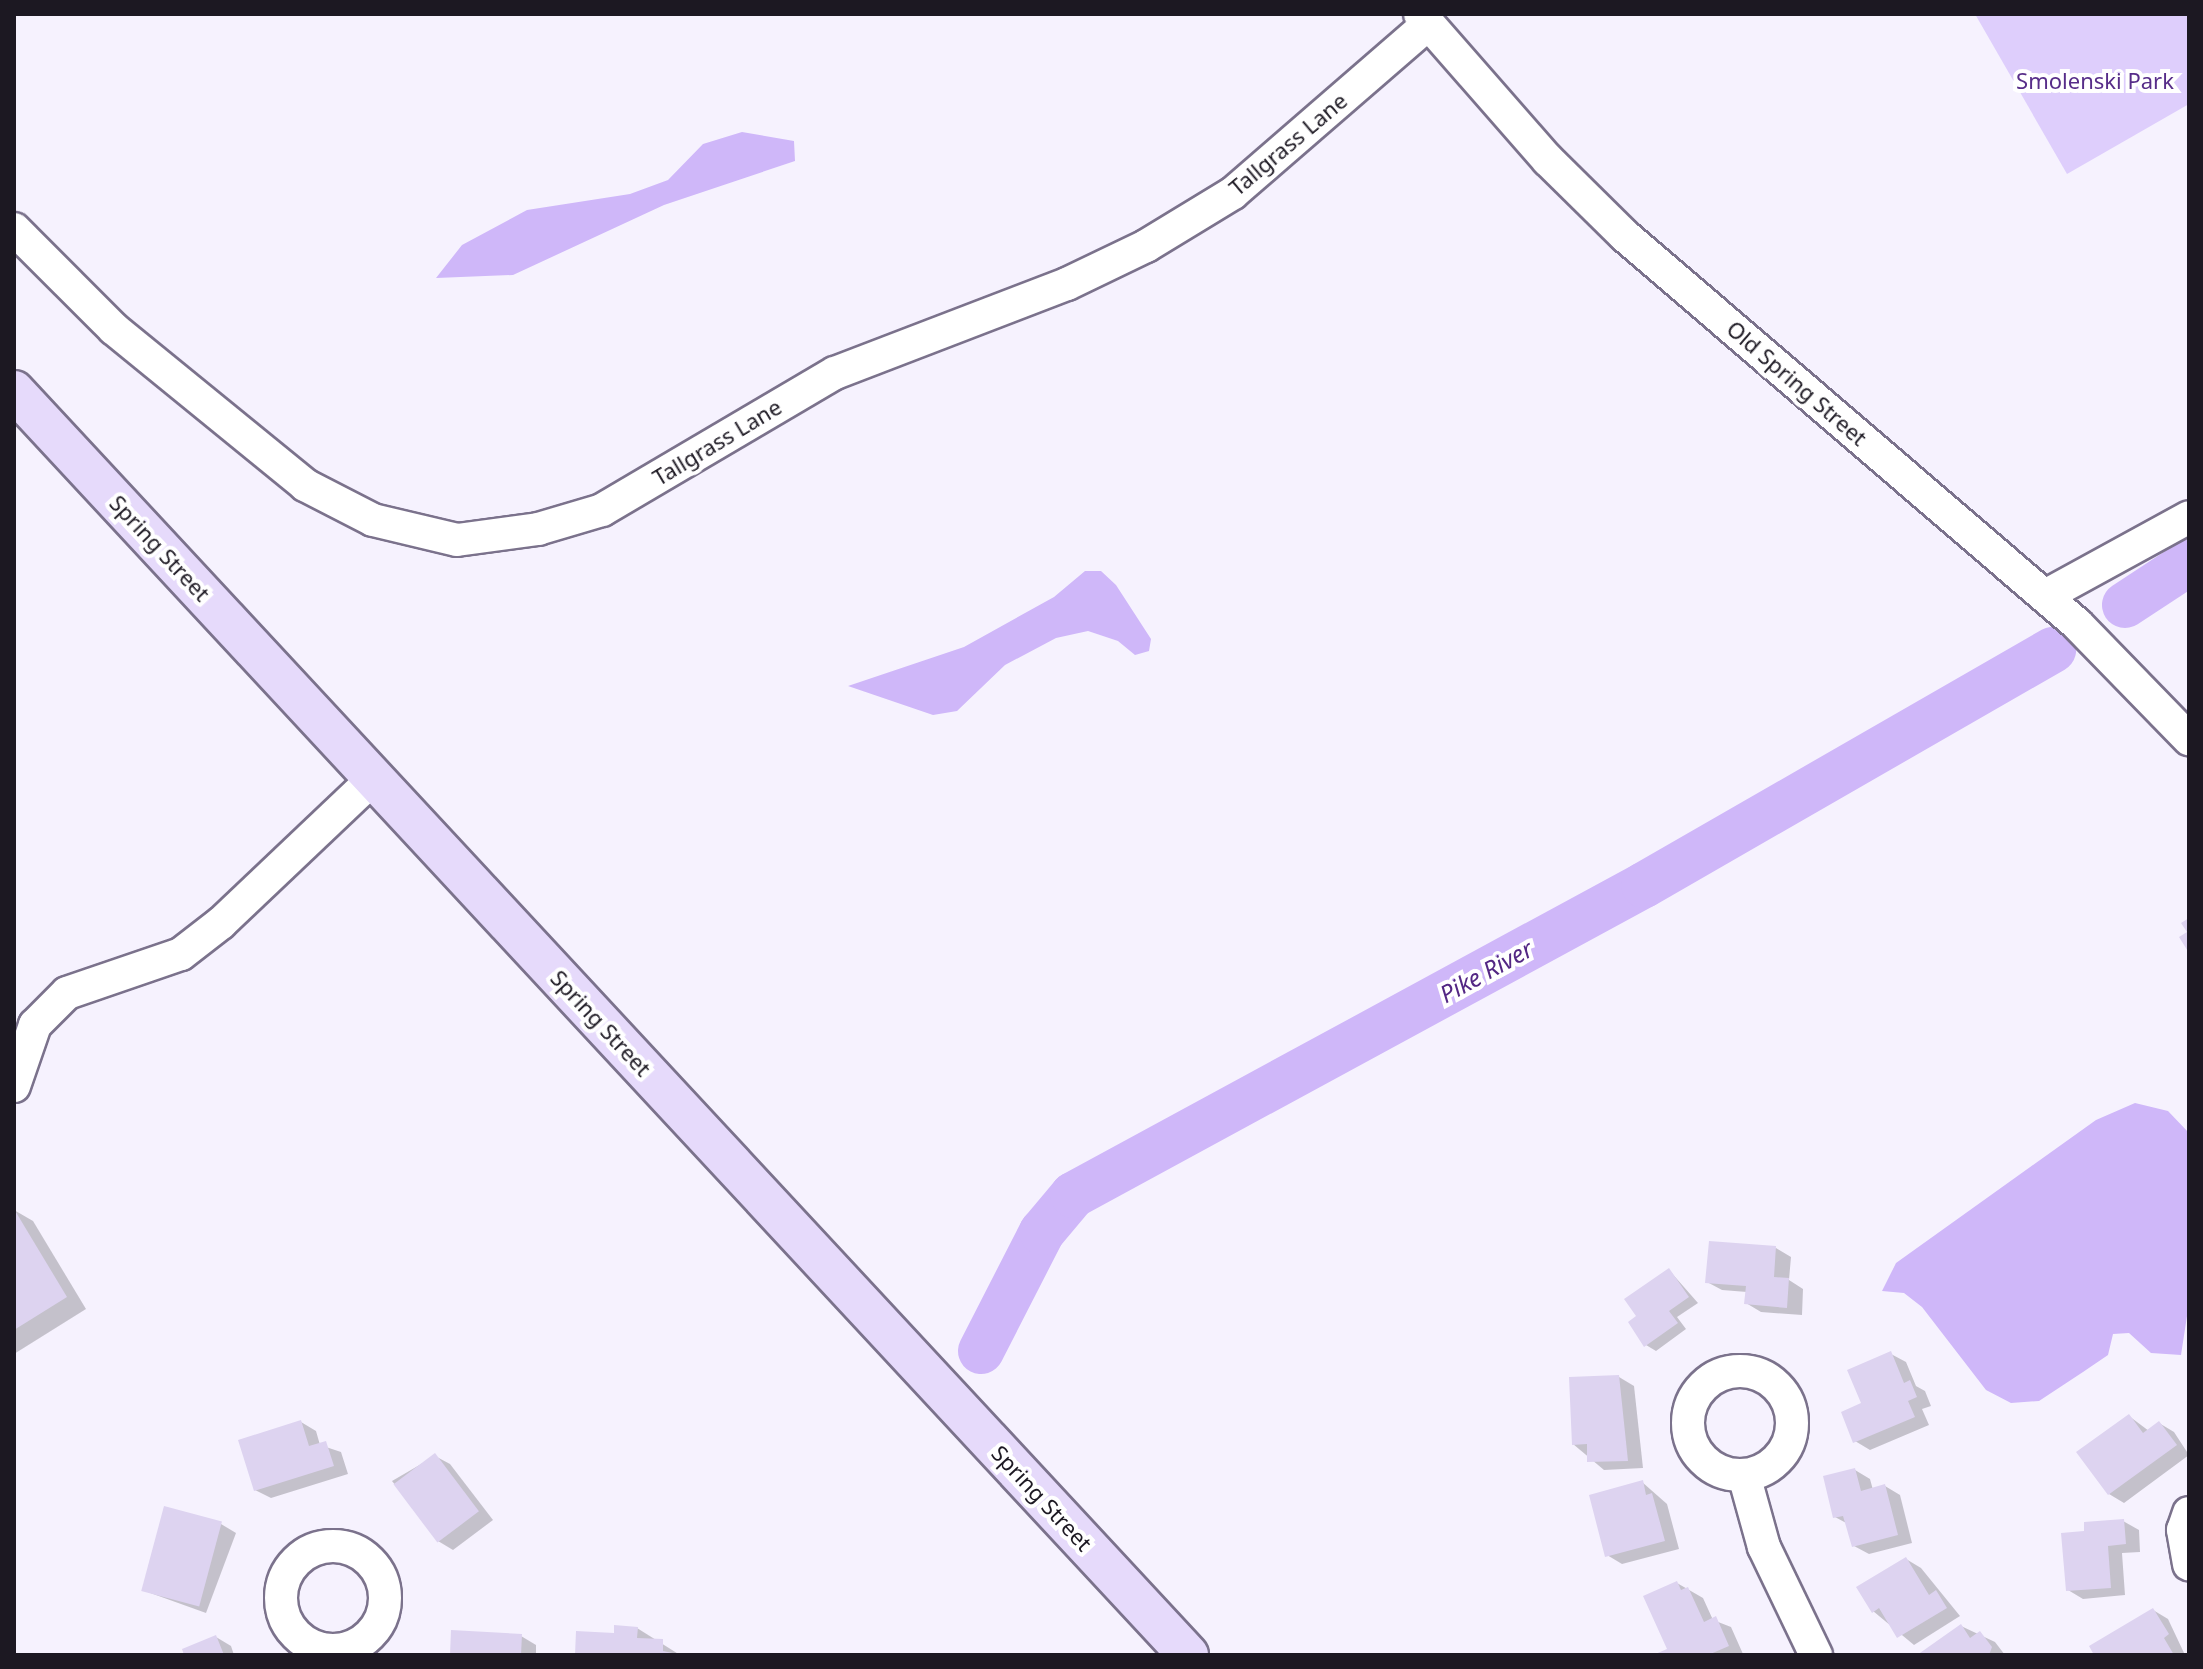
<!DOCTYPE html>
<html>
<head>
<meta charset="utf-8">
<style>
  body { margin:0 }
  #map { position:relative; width:2203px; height:1669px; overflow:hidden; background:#f6f2fe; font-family:"Noto Sans",sans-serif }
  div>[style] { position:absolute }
  .green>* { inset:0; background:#decefc }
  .water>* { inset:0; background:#cfb7f9 }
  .shadow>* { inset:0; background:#0003 }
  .river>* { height:46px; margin:-23px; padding:0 23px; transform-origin:23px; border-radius:23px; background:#cfb7f9 }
  .building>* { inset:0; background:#ddd3f0; transform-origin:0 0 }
  .roads { filter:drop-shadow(2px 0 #7b728c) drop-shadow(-2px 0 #7b728c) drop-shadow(0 2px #7b728c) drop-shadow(0 -2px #7b728c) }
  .minor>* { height:32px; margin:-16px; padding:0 16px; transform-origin:16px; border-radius:16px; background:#fff }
  .minor>.ring { margin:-16px; padding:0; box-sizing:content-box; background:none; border:32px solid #fff; border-radius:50% }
  .major>* { height:40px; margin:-20px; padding:0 20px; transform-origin:20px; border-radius:20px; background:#e6dafb }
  span { translate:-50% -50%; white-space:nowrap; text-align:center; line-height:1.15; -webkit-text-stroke:8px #fff; paint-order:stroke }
  .park-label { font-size:22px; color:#572d89 }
  .street-label { font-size:22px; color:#1c1822 }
  .water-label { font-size:24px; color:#532784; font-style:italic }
  .frame { position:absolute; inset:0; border:16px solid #1c1822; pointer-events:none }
</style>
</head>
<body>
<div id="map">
  <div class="green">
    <div style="clip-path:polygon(1975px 14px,2189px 14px,2189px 104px,2067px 174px)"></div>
  </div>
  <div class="water">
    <div style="clip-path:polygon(742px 132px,794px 141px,795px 161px,664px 205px,513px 275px,436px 278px,462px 245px,527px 210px,630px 194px,668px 180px,703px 144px)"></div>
    <div style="clip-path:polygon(1085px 571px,1101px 571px,1116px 585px,1151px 639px,1149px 651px,1135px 655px,1118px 641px,1088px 631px,1056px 638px,1005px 665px,957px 711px,933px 715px,848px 686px,964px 647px,1054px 597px)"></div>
    <div style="clip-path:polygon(2135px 1103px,2168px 1111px,2189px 1133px,2189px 1303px,2181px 1355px,2151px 1353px,2129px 1333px,2113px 1334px,2108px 1355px,2083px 1372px,2039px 1401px,2011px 1403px,1986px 1390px,1922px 1307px,1904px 1293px,1882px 1291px,1896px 1263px,2096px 1120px)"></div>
  </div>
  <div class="shadow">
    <div style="clip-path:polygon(14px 1210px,33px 1221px,86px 1309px,14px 1354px)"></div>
    <div style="clip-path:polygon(1776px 1248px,1791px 1257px,1789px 1280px,1803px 1289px,1802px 1315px,1761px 1312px,1746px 1303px,1747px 1292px,1722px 1290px,1707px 1282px)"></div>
    <div style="clip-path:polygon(1669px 1270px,1698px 1303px,1677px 1317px,1686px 1329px,1656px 1351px,1646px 1345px,1639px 1317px)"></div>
    <div style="clip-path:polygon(1891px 1354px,1906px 1362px,1916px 1386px,1925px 1391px,1931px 1406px,1922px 1409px,1929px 1425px,1870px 1450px,1855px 1441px,1864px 1404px)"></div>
    <div style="clip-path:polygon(1619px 1377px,1634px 1386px,1643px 1468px,1604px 1470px,1573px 1444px)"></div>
    <div style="clip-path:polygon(2129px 1416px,2149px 1431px,2159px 1423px,2174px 1432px,2189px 1455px,2124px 1503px,2109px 1494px)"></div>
    <div style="clip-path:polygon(301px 1422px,316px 1431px,320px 1445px,341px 1452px,348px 1474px,271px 1498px,255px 1490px)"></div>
    <div style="clip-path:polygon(435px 1456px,450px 1464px,493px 1520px,453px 1550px,438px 1541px,392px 1481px)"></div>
    <div style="clip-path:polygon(1855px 1470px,1870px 1479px,1873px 1490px,1885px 1486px,1900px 1495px,1912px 1543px,1869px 1554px,1854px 1546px,1848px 1524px,1835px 1517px)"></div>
    <div style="clip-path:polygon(1642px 1482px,1667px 1504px,1679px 1549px,1622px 1564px,1607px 1555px)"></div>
    <div style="clip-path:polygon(2123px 1521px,2139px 1530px,2140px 1552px,2122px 1553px,2125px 1595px,2083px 1599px,2068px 1590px,2086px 1533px)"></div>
    <div style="clip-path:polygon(221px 1524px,236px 1533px,206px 1613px,142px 1590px)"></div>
    <div style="clip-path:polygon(1906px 1559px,1921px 1568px,1960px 1616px,1914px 1645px,1873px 1611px)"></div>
    <div style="clip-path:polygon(1677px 1583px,1703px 1598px,1713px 1620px,1731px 1627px,1743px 1654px,1660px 1655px,1669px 1650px)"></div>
    <div style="clip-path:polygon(2153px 1610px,2168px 1619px,2185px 1655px,2096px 1655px)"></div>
    <div style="clip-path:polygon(1961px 1626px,1995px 1642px,2005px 1655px,1921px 1655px)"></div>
    <div style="clip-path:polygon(637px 1628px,680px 1655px,577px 1655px,616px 1635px)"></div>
    <div style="clip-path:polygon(521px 1636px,536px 1645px,536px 1655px,451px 1655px)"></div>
    <div style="clip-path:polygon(216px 1637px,231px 1646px,234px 1655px,187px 1655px)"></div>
  </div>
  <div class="river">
    <div style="left:2125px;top:605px;width:77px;rotate:-33.3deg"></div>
    <div style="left:981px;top:1351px;width:134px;rotate:-62.9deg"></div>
    <div style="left:1042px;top:1232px;width:48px;rotate:-50deg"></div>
    <div style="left:1073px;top:1195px;width:650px;rotate:-28.5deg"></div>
    <div style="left:1644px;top:885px;width:472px;rotate:-29.9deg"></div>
  </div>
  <div class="building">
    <div style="clip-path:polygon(2189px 918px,2189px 953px,2179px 937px,2187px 932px,2181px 923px)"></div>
    <div style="clip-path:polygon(14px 1209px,67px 1297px,14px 1330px)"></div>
    <div style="clip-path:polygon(1709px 1241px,1776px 1246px,1774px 1277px,1789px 1278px,1787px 1308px,1744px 1304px,1746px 1286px,1705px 1283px)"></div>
    <div style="clip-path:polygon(1669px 1268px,1689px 1297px,1669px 1311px,1678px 1323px,1644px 1347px,1628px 1322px,1636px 1316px,1624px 1299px)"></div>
    <div style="clip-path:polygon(1891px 1351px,1904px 1383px,1910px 1380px,1917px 1397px,1908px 1401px,1915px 1417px,1853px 1443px,1841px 1412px,1861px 1403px,1847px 1370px)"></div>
    <div style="clip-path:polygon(1619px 1375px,1628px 1461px,1587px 1462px,1587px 1444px,1572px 1445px,1569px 1377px)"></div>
    <div style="clip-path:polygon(2129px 1414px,2143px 1433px,2159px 1421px,2177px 1445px,2108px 1495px,2076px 1452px)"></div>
    <div style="clip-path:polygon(301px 1420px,309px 1446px,326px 1441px,334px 1466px,254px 1491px,238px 1440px)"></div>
    <div style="left:435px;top:1453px;width:73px;height:52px;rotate:53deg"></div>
    <div style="clip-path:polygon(1855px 1468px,1861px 1491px,1885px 1484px,1898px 1535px,1852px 1547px,1843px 1516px,1833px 1518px,1823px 1476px)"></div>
    <div style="clip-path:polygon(1643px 1480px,1646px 1495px,1652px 1493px,1665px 1541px,1605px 1557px,1589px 1495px)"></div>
    <div style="left:164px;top:1506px;width:60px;height:88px;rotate:15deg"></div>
    <div style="clip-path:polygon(2124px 1519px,2126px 1544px,2108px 1546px,2111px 1588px,2066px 1591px,2061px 1533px,2084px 1531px,2084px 1522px)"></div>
    <div style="clip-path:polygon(1906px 1557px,1929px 1595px,1936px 1590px,1947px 1608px,1897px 1638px,1879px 1608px,1872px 1613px,1856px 1587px)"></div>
    <div style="clip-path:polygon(1677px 1581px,1681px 1590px,1688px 1587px,1704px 1622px,1716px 1616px,1729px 1646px,1708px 1655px,1653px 1655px,1667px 1649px,1643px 1596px)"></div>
    <div style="clip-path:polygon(2153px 1608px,2169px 1634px,2164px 1638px,2174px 1655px,2094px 1655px,2089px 1646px)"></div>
    <div style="clip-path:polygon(1961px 1624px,1970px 1638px,1980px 1631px,1992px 1647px,1989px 1655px,1917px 1655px)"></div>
    <div style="clip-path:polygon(614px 1625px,638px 1627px,637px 1638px,663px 1639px,663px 1651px,682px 1655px,575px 1655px,576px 1631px,614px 1633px)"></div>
    <div style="clip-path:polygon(451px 1630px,522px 1634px,521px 1655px,450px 1655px)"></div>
    <div style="clip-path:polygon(216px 1635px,224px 1655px,184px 1655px,182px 1649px)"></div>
  </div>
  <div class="roads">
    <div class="minor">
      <div style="left:1420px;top:14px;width:194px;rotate:48.8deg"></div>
      <div style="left:1548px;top:160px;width:107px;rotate:44.6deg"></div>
      <div style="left:1624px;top:235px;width:597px;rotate:40.65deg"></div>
      <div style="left:2077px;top:624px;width:161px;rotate:45.8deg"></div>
      <div style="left:14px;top:229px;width:141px;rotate:45deg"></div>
      <div style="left:114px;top:329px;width:247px;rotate:39.2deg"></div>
      <div style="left:305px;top:485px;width:76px;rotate:27.2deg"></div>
      <div style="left:373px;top:520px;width:86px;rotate:13.4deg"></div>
      <div style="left:457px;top:540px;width:82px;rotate:-7.7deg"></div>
      <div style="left:538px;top:529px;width:67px;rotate:-16.5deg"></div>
      <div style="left:602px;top:510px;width:270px;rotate:-30.5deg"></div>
      <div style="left:835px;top:373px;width:248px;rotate:-21deg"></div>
      <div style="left:1067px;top:284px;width:88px;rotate:-25.7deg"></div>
      <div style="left:1146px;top:246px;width:102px;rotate:-31.3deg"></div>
      <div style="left:1233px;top:193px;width:258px;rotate:-40.9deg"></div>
      <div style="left:2045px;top:596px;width:164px;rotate:-28.7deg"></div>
      <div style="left:14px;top:1086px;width:65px;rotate:-71deg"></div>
      <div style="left:35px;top:1025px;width:45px;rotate:-45deg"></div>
      <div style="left:67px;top:993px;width:120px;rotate:-18.9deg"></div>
      <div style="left:181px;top:954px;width:51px;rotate:-37.8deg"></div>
      <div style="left:221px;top:923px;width:211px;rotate:-43.5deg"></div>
      <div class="ring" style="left:1688px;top:1371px;width:72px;height:72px"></div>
      <div style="left:1744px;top:1475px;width:75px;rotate:74.5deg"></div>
      <div style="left:1764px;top:1547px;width:120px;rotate:64.3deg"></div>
      <div style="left:2189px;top:1513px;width:18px;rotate:109deg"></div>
      <div style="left:2183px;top:1530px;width:35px;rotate:80deg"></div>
      <div class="ring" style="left:281px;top:1546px;width:72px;height:72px"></div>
    </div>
    <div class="major">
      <div style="left:14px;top:391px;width:1725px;rotate:47.11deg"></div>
    </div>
  </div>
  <div class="park-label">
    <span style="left:2095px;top:81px">Smolenski Park</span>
  </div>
  <div class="street-label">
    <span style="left:1288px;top:144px;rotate:-40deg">Tallgrass Lane</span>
    <span style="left:1797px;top:383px;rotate:41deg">Old Spring Street</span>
    <span style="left:717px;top:442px;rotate:-31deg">Tallgrass Lane</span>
    <span style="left:160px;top:548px;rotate:47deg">Spring Street</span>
    <span style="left:601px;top:1023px;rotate:47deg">Spring Street</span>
    <span style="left:1042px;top:1498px;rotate:47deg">Spring Street</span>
  </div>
  <div class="water-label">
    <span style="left:1486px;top:971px;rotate:-29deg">Pike River</span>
  </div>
  <div class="frame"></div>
</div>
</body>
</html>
